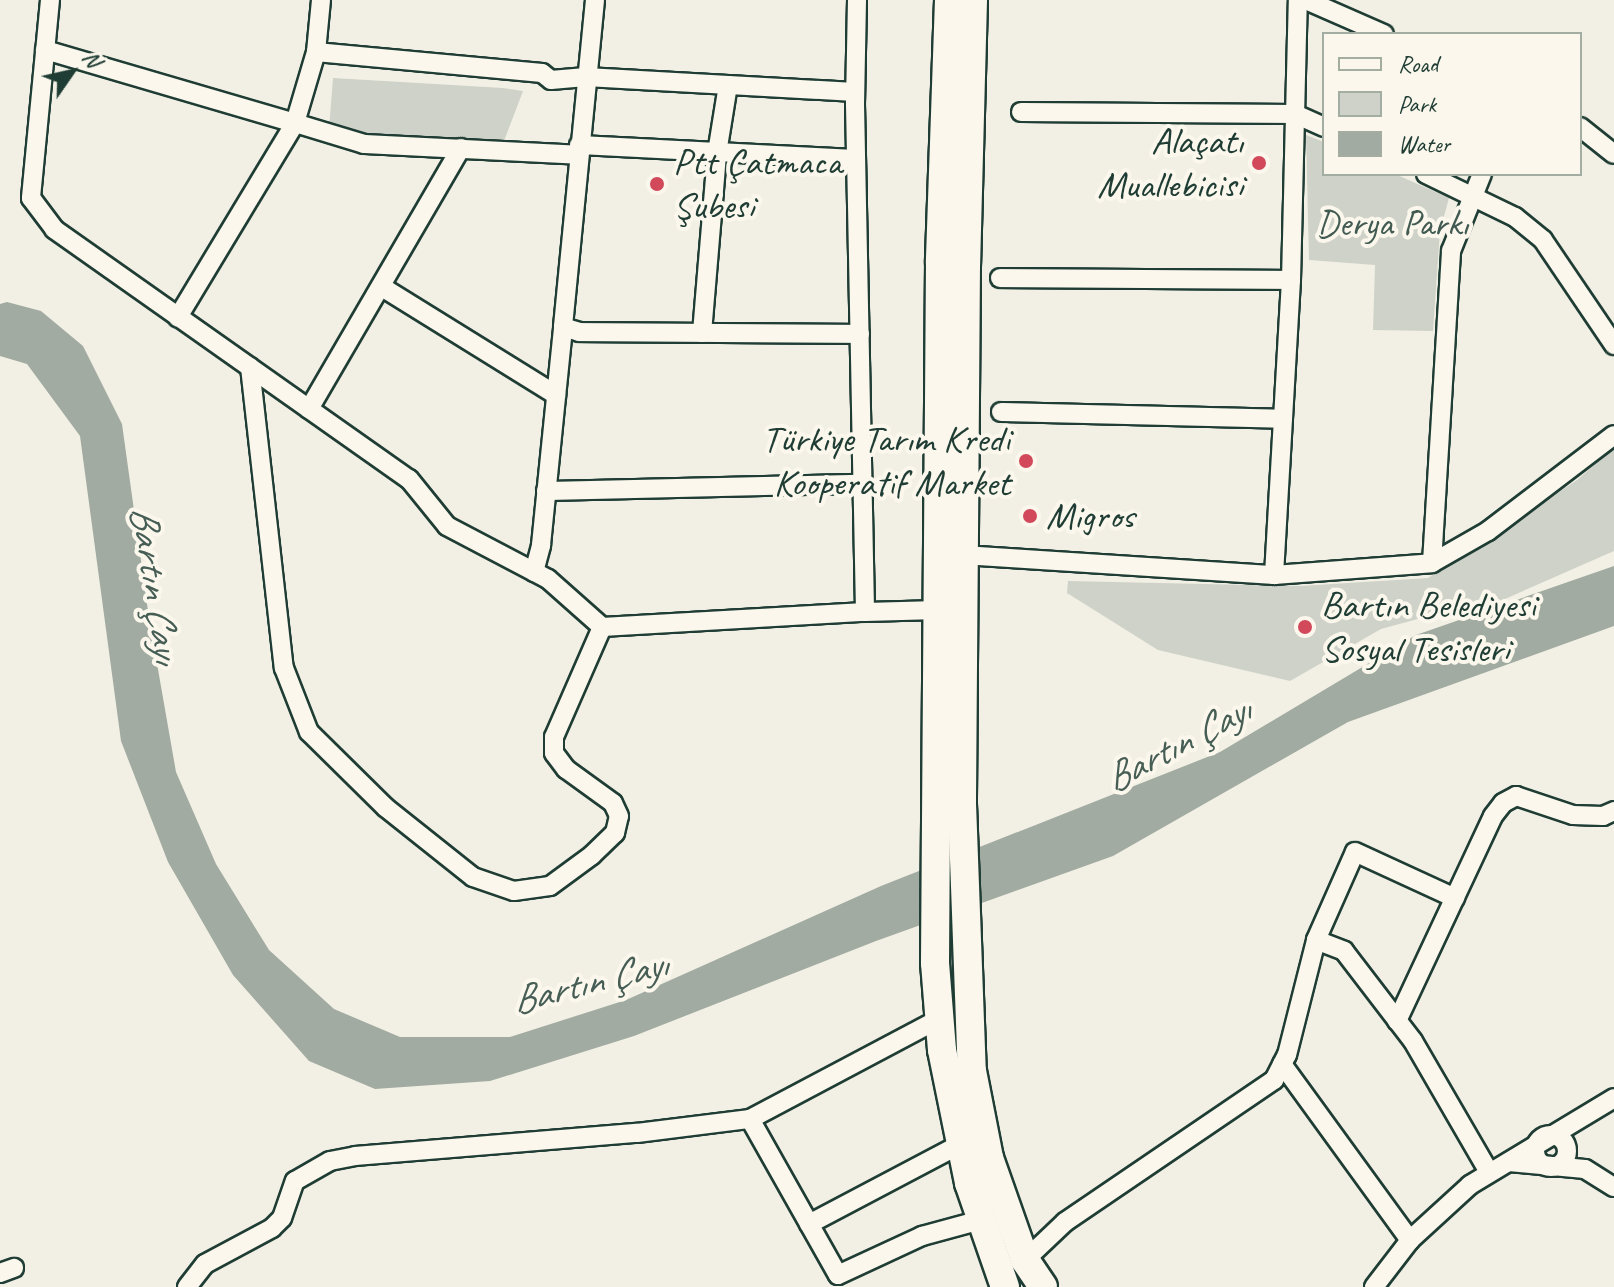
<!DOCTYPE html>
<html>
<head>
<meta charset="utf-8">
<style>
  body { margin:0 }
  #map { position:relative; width:1614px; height:1287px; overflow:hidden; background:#f2f0e5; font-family:Caveat,sans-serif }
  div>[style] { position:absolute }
  .green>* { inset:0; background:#cfd2c8 }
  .water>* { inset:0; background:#a2aba1 }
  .roads { filter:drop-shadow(2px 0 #1f3d34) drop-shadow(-2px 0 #1f3d34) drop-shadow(0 2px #1f3d34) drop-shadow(0 -2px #1f3d34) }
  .minor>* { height:18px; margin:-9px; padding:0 9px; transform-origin:9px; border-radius:9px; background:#fbf7ec }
  .minor>.ring { margin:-9px; padding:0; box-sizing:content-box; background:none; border:18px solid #fbf7ec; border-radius:50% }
  .highway>* { height:28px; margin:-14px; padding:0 14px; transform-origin:14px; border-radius:14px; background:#fbf7ec }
  .dots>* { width:22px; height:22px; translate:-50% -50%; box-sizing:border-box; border:4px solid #fbf7ec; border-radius:50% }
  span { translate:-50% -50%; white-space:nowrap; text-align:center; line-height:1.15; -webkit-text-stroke:8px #fbf7ec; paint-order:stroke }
  .poi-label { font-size:38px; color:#1f3d34 }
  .right { translate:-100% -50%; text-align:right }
  .left { translate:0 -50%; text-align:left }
  .park-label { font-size:38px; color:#425b52 }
  .water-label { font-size:40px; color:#465e55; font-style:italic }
  .legend { position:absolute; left:1322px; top:32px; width:260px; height:144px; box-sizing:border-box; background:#fbf7ec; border:2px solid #a3ada2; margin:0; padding:10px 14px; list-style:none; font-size:24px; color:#1f3d34 }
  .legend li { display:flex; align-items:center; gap:16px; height:40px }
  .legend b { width:40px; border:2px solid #a3ada2 }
  .north { position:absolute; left:32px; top:32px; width:80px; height:80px; -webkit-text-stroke:6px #fbf7ec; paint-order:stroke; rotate:56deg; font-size:22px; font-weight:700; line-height:32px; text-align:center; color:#1f3d34 }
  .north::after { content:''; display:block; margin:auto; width:28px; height:36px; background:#1f3d34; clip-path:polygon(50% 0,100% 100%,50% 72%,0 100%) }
</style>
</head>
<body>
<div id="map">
  <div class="green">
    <div style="clip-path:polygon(333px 78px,503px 88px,523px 91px,504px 141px,364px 140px,329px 129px)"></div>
    <div style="clip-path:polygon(1306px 135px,1324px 142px,1324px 174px,1395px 174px,1449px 198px,1440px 231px,1433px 331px,1373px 330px,1375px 265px,1309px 260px)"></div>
    <div style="clip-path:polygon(1614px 448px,1614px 551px,1473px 613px,1447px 611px,1381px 629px,1290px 681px,1158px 650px,1067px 593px,1068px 581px,1300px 586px,1428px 578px,1577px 480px)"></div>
  </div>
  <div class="water">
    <div style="clip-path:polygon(7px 302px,41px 311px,83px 346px,122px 424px,149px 618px,176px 772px,216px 864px,269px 950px,334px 1009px,400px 1037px,510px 1037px,626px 1000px,881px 886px,1220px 752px,1416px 635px,1614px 566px,1614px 626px,1348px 722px,1113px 856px,876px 941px,634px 1036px,490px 1081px,375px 1089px,309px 1061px,233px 975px,168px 862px,121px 741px,80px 436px,27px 364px,0 356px,0 304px)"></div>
  </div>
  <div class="roads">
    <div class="minor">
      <div style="left:50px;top:0;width:199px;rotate:95.5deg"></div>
      <div style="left:31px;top:198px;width:39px;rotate:53deg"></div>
      <div style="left:54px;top:229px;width:434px;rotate:35.2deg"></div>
      <div style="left:409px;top:479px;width:60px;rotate:51deg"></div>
      <div style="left:447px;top:526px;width:114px;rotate:27.7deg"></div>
      <div style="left:548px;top:579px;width:72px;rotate:41.6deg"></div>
      <div style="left:602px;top:627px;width:263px;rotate:-3.3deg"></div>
      <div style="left:321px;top:0;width:52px;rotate:95.5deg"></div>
      <div style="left:316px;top:52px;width:74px;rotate:106.5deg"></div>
      <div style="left:295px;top:123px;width:72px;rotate:16.9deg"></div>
      <div style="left:364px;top:144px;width:215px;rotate:2.9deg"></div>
      <div style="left:595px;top:0;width:329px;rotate:95.6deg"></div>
      <div style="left:563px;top:327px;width:17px;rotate:17deg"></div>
      <div style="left:579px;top:332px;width:281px;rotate:0.4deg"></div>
      <div style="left:857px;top:0;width:104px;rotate:91.1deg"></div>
      <div style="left:855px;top:104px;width:508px;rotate:88.87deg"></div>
      <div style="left:865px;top:612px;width:73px;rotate:-1.6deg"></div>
      <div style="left:1306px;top:0;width:85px;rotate:23.6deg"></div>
      <div style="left:45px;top:50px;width:260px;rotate:16.3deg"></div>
      <div style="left:295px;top:123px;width:227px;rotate:121.1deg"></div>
      <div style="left:316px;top:52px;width:227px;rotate:5.3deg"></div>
      <div style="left:542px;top:73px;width:11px;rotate:38deg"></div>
      <div style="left:551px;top:80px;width:35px;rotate:-5deg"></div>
      <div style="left:586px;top:77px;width:269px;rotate:3.2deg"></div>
      <div style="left:1021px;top:112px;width:274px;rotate:0.4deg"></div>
      <div style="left:1295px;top:114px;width:32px;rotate:24deg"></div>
      <div style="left:1580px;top:127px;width:43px;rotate:38.5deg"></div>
      <div style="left:579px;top:145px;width:277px;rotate:2.9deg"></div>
      <div style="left:1426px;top:174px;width:99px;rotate:25.8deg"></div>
      <div style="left:1515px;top:217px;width:36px;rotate:39deg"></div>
      <div style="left:1543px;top:240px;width:127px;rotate:55.9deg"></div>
      <div style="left:1000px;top:278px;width:291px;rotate:0.4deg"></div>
      <div style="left:382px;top:287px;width:205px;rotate:31.8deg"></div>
      <div style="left:702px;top:333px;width:181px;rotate:-85.2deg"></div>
      <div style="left:717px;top:153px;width:69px;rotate:-80.8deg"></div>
      <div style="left:250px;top:367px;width:303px;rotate:83.6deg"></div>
      <div style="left:284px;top:668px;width:69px;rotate:68.7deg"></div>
      <div style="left:309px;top:732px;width:107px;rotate:44.6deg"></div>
      <div style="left:385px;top:807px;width:112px;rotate:38.5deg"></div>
      <div style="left:473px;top:877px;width:43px;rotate:18.9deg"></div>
      <div style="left:514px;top:891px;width:36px;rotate:-8deg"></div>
      <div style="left:550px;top:886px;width:52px;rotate:-36.4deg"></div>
      <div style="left:592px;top:855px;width:32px;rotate:-44deg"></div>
      <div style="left:615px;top:833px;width:17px;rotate:-77deg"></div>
      <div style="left:619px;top:816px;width:14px;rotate:-115deg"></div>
      <div style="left:613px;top:803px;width:58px;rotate:-144.1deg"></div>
      <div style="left:566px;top:769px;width:20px;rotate:-127deg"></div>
      <div style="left:554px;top:753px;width:16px;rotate:-90deg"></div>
      <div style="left:554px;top:737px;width:120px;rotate:-66.4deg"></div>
      <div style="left:309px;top:409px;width:302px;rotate:-59.8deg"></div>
      <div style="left:1001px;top:412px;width:282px;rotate:1.4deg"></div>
      <div style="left:546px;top:491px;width:317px;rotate:-1.3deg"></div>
      <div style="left:963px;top:555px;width:312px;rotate:3.7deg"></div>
      <div style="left:1274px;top:575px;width:158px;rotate:-4.3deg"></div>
      <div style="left:1432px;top:563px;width:64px;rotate:-29.7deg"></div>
      <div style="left:1488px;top:531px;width:158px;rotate:-37.3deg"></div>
      <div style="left:1432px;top:563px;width:313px;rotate:-86.5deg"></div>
      <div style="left:1451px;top:251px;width:83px;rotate:-68.1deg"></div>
      <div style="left:534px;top:572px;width:28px;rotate:-75deg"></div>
      <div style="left:541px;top:545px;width:219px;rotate:-84.2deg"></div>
      <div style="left:1274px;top:575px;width:295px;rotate:-86.7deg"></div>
      <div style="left:1291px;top:280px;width:280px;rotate:-88.6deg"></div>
      <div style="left:1316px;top:940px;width:30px;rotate:21deg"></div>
      <div style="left:1344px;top:951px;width:113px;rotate:52.5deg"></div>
      <div style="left:1413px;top:1041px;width:151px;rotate:59.9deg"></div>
      <div style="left:1397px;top:1021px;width:226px;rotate:-64.9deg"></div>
      <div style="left:1493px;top:816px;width:16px;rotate:-52deg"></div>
      <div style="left:1503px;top:803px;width:15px;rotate:-28deg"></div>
      <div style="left:1516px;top:796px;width:60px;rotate:18.4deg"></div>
      <div style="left:1573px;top:815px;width:30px;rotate:2deg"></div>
      <div style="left:1603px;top:816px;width:12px;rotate:-24deg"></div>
      <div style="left:1282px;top:1064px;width:218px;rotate:54deg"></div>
      <div style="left:750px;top:1119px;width:179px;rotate:60.6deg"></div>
      <div style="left:838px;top:1275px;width:93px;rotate:-24.9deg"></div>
      <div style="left:922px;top:1236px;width:61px;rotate:-15.2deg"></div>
      <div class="ring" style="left:1535px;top:1135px;width:14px;height:14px"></div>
      <div style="left:1509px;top:1162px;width:76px;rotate:5.3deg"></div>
      <div style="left:1585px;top:1169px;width:34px;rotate:32deg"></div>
      <div style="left:809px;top:1224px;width:172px;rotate:-27.8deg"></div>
      <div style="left:1025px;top:1260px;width:55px;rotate:-43.5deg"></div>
      <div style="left:1065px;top:1222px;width:253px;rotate:-34.2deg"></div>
      <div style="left:1274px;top:1080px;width:28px;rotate:-63deg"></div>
      <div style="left:1287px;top:1055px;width:119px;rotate:-75.8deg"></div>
      <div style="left:1316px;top:940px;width:96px;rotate:-66.1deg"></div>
      <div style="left:1355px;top:852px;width:110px;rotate:24.7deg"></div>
      <div style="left:0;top:1273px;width:15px;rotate:-20deg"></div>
      <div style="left:187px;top:1287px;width:29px;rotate:-52deg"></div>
      <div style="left:205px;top:1264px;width:76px;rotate:-28.2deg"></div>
      <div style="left:272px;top:1228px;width:14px;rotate:-45deg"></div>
      <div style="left:282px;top:1218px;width:39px;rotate:-71deg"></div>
      <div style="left:295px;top:1181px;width:40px;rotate:-29.7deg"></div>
      <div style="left:330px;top:1161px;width:25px;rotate:-11deg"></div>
      <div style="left:355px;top:1156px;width:283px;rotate:-4.7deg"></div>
      <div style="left:637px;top:1133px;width:114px;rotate:-7.1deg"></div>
      <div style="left:750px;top:1119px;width:214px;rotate:-27.9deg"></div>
      <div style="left:1374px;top:1287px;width:59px;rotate:-52.5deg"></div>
      <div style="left:1410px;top:1240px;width:81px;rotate:-42.5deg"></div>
      <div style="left:1470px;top:1185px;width:168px;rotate:-31.1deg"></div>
    </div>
    <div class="highway">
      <div style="left:949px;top:0;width:263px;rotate:92deg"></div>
      <div style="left:940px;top:263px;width:700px;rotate:90.41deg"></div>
      <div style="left:935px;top:963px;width:87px;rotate:85.4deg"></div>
      <div style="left:942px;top:1050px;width:136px;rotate:78.5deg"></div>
      <div style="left:969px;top:1183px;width:110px;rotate:70.9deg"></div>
      <div style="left:973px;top:0;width:265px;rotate:91.5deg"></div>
      <div style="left:966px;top:265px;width:539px;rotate:90.43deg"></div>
      <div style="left:962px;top:804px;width:267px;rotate:87.9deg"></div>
      <div style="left:972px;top:1071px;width:89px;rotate:78.9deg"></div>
      <div style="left:989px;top:1158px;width:108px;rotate:70.6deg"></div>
      <div style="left:1025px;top:1260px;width:32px;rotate:56deg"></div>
    </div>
  </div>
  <div class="dots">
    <div style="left:1259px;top:163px;background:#d1495b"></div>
    <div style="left:657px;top:184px;background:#d1495b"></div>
    <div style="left:1026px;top:461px;background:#d1495b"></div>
    <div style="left:1030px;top:516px;background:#d1495b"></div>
    <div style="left:1305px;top:627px;background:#d1495b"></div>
  </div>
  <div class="poi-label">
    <span class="right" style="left:1243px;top:163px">Alaçatı<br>Muallebicisi</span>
    <span class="left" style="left:673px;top:184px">Ptt Çatmaca<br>Şubesi</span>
    <span class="right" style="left:1010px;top:461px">Türkiye Tarım Kredi<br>Kooperatif Market</span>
    <span class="left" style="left:1046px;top:516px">Migros</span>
    <span class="left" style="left:1321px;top:627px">Bartın Belediyesi<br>Sosyal Tesisleri</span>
  </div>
  <div class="park-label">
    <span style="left:1392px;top:223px">Derya Parkı</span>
  </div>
  <div class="water-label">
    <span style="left:156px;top:584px;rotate:81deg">Bartın Çayı</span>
    <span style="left:1177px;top:744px;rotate:-28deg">Bartın Çayı</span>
    <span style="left:589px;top:982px;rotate:-14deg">Bartın Çayı</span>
  </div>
  <ul class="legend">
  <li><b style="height:10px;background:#fbf7ec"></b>Road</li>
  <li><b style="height:22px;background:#cfd2c8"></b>Park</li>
  <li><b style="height:22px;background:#a2aba1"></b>Water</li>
  </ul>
  <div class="north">N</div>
</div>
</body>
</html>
